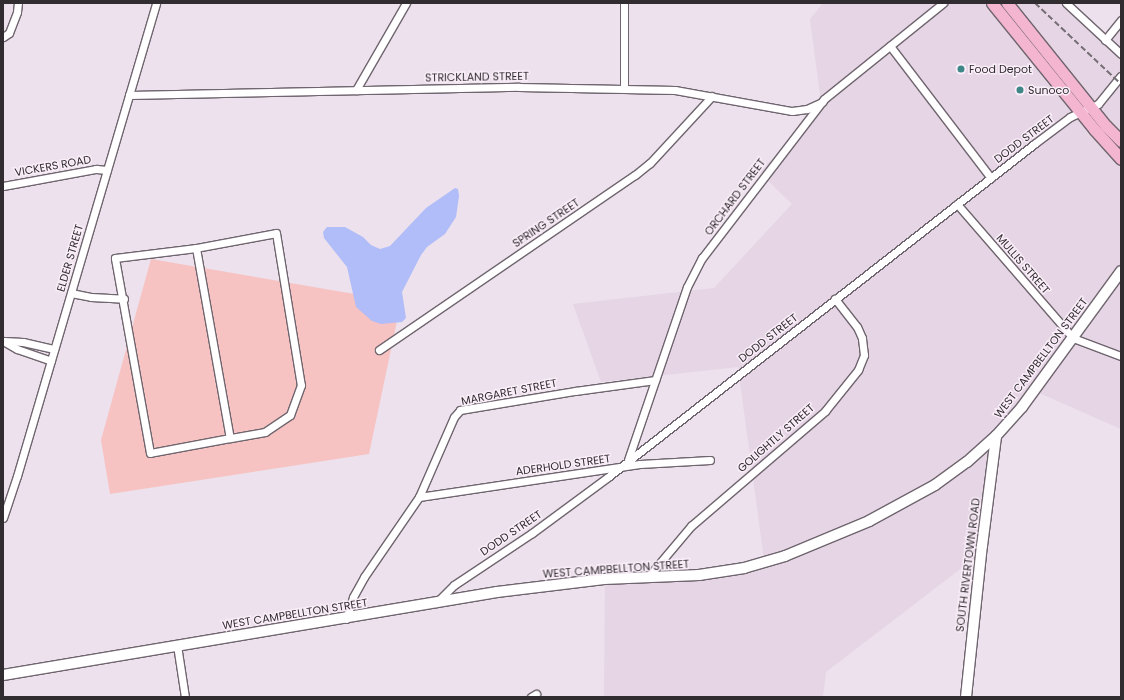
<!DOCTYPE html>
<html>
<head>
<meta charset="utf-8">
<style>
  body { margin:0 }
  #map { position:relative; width:1124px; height:700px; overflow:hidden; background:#ece1ec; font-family:Poppins,sans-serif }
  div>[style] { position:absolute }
  .built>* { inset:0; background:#e6d5e5 }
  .green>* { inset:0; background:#f7c3c2 }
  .water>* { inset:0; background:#b0bdf8 }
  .roads { filter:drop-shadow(1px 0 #6f656e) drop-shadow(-1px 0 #6f656e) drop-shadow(0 1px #6f656e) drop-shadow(0 -1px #6f656e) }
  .minor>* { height:7px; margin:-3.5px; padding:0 3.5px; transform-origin:3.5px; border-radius:3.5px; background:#fff }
  .secondary>* { height:10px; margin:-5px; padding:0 5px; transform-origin:5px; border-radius:5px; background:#fff }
  .primary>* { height:11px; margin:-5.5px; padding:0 5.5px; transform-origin:5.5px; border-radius:5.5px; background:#f4b5d1 }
  .rail>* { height:2px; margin-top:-1px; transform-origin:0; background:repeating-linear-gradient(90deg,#756f75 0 6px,transparent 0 9px) }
  .dots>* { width:11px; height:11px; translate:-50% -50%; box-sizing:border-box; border:2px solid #faeef9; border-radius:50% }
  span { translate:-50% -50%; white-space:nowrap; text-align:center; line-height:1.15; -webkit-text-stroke:3px #faeef9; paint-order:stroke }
  .poi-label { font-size:11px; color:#302c30 }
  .left { translate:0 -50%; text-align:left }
  .street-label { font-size:11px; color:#302c30 }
  .frame { position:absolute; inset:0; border:4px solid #302c30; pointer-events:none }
</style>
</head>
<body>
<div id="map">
  <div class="built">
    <div style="clip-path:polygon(823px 3px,1069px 3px,1103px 40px,1121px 16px,1121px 429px,1030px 389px,993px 442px,985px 550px,826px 672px,823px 697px,604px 697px,605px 582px,720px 575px,765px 567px,738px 367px,601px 382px,573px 304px,714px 288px,792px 204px,759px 172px,822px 110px,810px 19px)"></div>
  </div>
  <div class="green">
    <div style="clip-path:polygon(151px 259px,401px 302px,369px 454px,110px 494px,101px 440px)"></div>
  </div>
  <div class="water">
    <div style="clip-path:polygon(455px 188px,458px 189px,459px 196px,456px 217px,445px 234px,427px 247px,421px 255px,402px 292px,406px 318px,402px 322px,381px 324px,372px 321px,356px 307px,347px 267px,324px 238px,323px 232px,327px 227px,345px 227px,363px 237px,371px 245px,380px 249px,390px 246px,426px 208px)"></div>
  </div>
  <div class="roads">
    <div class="minor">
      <div style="left:1066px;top:3px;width:75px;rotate:42.8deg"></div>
      <div style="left:3px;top:37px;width:7px;rotate:-34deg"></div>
      <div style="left:9px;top:33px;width:22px;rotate:-69deg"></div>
      <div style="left:17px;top:12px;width:9px;rotate:-84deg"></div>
      <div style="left:1105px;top:40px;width:26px;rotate:-51deg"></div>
      <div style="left:890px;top:46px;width:166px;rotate:52.6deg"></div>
      <div style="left:624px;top:89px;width:86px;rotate:-90deg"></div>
      <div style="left:356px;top:90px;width:100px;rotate:-60.1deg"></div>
      <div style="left:129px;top:95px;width:390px;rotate:-1.2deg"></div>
      <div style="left:519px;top:87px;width:156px;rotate:1.1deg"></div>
      <div style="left:675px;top:90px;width:119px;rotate:10.2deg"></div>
      <div style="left:792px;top:111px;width:15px;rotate:-8deg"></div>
      <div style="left:807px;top:109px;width:17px;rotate:-25deg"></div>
      <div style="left:3px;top:186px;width:95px;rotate:-10.4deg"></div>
      <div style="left:96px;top:169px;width:11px;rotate:5deg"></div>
      <div style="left:957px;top:204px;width:177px;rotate:49.1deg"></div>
      <div style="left:1073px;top:338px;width:51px;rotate:20.6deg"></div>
      <div style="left:196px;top:248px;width:193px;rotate:79.9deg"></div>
      <div style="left:230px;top:438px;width:81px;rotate:169.4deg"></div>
      <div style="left:150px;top:453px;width:198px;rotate:-100.2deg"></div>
      <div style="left:115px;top:258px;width:82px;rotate:-7deg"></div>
      <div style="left:196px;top:248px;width:81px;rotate:-10.6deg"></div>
      <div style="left:276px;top:233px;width:154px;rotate:80.7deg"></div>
      <div style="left:301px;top:385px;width:32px;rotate:110deg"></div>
      <div style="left:290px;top:415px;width:30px;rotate:146deg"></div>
      <div style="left:265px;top:432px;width:36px;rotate:170deg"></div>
      <div style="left:71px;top:293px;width:20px;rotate:11deg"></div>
      <div style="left:91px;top:297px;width:33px;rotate:3deg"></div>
      <div style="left:3px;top:341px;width:16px;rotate:30deg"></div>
      <div style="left:17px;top:349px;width:36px;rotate:19deg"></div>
      <div style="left:4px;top:341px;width:19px;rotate:3deg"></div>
      <div style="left:23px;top:342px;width:32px;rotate:13deg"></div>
      <div style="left:379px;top:350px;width:310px;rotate:-34.4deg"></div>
      <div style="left:635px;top:175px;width:19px;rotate:-39deg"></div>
      <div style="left:650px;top:163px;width:91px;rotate:-47.2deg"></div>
      <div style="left:628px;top:460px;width:183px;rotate:-71.2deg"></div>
      <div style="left:687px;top:287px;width:33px;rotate:-63deg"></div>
      <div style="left:702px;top:258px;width:200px;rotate:-52.5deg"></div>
      <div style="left:824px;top:99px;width:153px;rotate:-38.9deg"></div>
      <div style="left:419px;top:497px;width:223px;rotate:-8.5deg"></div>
      <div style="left:640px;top:464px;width:70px;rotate:-3.3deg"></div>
      <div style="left:3px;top:518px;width:44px;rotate:-71.6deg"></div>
      <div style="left:17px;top:476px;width:493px;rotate:-73.6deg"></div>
      <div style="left:648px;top:577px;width:67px;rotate:-49.9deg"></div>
      <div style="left:691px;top:526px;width:177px;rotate:-40.6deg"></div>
      <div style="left:825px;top:411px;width:53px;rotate:-51.2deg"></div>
      <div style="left:858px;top:370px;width:16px;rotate:-68deg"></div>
      <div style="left:864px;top:355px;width:17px;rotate:-97deg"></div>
      <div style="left:862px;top:338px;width:12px;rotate:-114deg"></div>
      <div style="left:857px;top:327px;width:36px;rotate:-128deg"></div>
      <div style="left:436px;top:603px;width:25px;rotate:-45deg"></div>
      <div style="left:454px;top:585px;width:94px;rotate:-33.7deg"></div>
      <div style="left:532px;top:533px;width:94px;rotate:-36.4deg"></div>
      <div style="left:608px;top:477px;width:541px;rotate:-38.01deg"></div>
      <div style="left:1034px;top:144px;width:45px;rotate:-36.9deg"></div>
      <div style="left:1070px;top:117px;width:31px;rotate:-25deg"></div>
      <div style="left:1098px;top:104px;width:36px;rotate:-51deg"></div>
      <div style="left:346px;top:619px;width:23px;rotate:-72deg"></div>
      <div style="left:353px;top:597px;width:23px;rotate:-61deg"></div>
      <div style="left:364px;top:577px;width:97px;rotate:-55.5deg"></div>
      <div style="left:419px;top:497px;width:87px;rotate:-66.4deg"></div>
      <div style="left:454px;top:417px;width:9px;rotate:-49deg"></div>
      <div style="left:460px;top:410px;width:117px;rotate:-9.4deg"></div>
      <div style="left:575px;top:391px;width:81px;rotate:-7.8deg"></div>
      <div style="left:177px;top:645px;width:53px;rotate:81.3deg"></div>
      <div style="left:531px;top:697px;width:6px;rotate:-31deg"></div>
    </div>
    <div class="secondary">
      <div style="left:3px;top:675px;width:501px;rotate:-9.54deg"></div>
      <div style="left:497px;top:592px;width:108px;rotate:-6.9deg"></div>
      <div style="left:604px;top:579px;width:95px;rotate:-2.4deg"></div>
      <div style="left:699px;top:575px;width:46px;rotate:-8.8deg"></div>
      <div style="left:744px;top:568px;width:43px;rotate:-16.3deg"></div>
      <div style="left:785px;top:556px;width:91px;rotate:-22.6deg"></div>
      <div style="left:869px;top:521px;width:75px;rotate:-28.6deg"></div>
      <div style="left:935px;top:485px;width:39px;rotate:-36deg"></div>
      <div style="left:967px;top:462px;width:39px;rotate:-42deg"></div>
      <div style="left:996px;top:436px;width:39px;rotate:-48deg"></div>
      <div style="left:1022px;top:407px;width:168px;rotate:-53.9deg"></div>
      <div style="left:966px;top:697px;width:152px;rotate:-84deg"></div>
      <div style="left:982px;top:546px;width:111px;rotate:-82.7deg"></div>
    </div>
    <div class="primary">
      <div style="left:992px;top:3px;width:162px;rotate:51deg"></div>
      <div style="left:1094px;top:129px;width:40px;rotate:48deg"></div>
      <div style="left:1007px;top:3px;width:158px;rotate:51.2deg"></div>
      <div style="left:1106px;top:126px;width:21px;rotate:45deg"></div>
    </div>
  </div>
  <div class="rail">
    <div style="left:1035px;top:3px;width:118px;rotate:43.3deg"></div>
  </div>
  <div class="dots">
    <div style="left:961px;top:69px;background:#3e8787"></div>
    <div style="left:1020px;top:90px;background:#3e8787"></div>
  </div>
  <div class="poi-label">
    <span class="left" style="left:969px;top:69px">Food Depot</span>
    <span class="left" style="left:1028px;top:90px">Sunoco</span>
  </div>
  <div class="street-label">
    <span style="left:477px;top:77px;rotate:-1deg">STRICKLAND STREET</span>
    <span style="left:1024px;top:139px;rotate:-37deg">DODD STREET</span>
    <span style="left:53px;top:166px;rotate:-10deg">VICKERS ROAD</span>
    <span style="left:735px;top:197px;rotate:-53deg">ORCHARD STREET</span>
    <span style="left:546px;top:223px;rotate:-34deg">SPRING STREET</span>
    <span style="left:70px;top:258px;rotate:-74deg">ELDER STREET</span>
    <span style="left:1023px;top:264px;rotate:49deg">MULLIS STREET</span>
    <span style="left:768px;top:338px;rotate:-38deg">DODD STREET</span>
    <span style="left:1041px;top:358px;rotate:-53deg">WEST CAMPBELLTON STREET</span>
    <span style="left:509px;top:392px;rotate:-11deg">MARGARET STREET</span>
    <span style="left:776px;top:438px;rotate:-41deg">GOLIGHTLY STREET</span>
    <span style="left:563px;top:465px;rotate:-8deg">ADERHOLD STREET</span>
    <span style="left:511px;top:533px;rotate:-34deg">DODD STREET</span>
    <span style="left:968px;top:565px;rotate:-83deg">SOUTH RIVERTOWN ROAD</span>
    <span style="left:616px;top:569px;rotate:-4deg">WEST CAMPBELLTON STREET</span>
    <span style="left:295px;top:614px;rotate:-9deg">WEST CAMPBELLTON STREET</span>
  </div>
  <div class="frame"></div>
</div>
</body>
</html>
